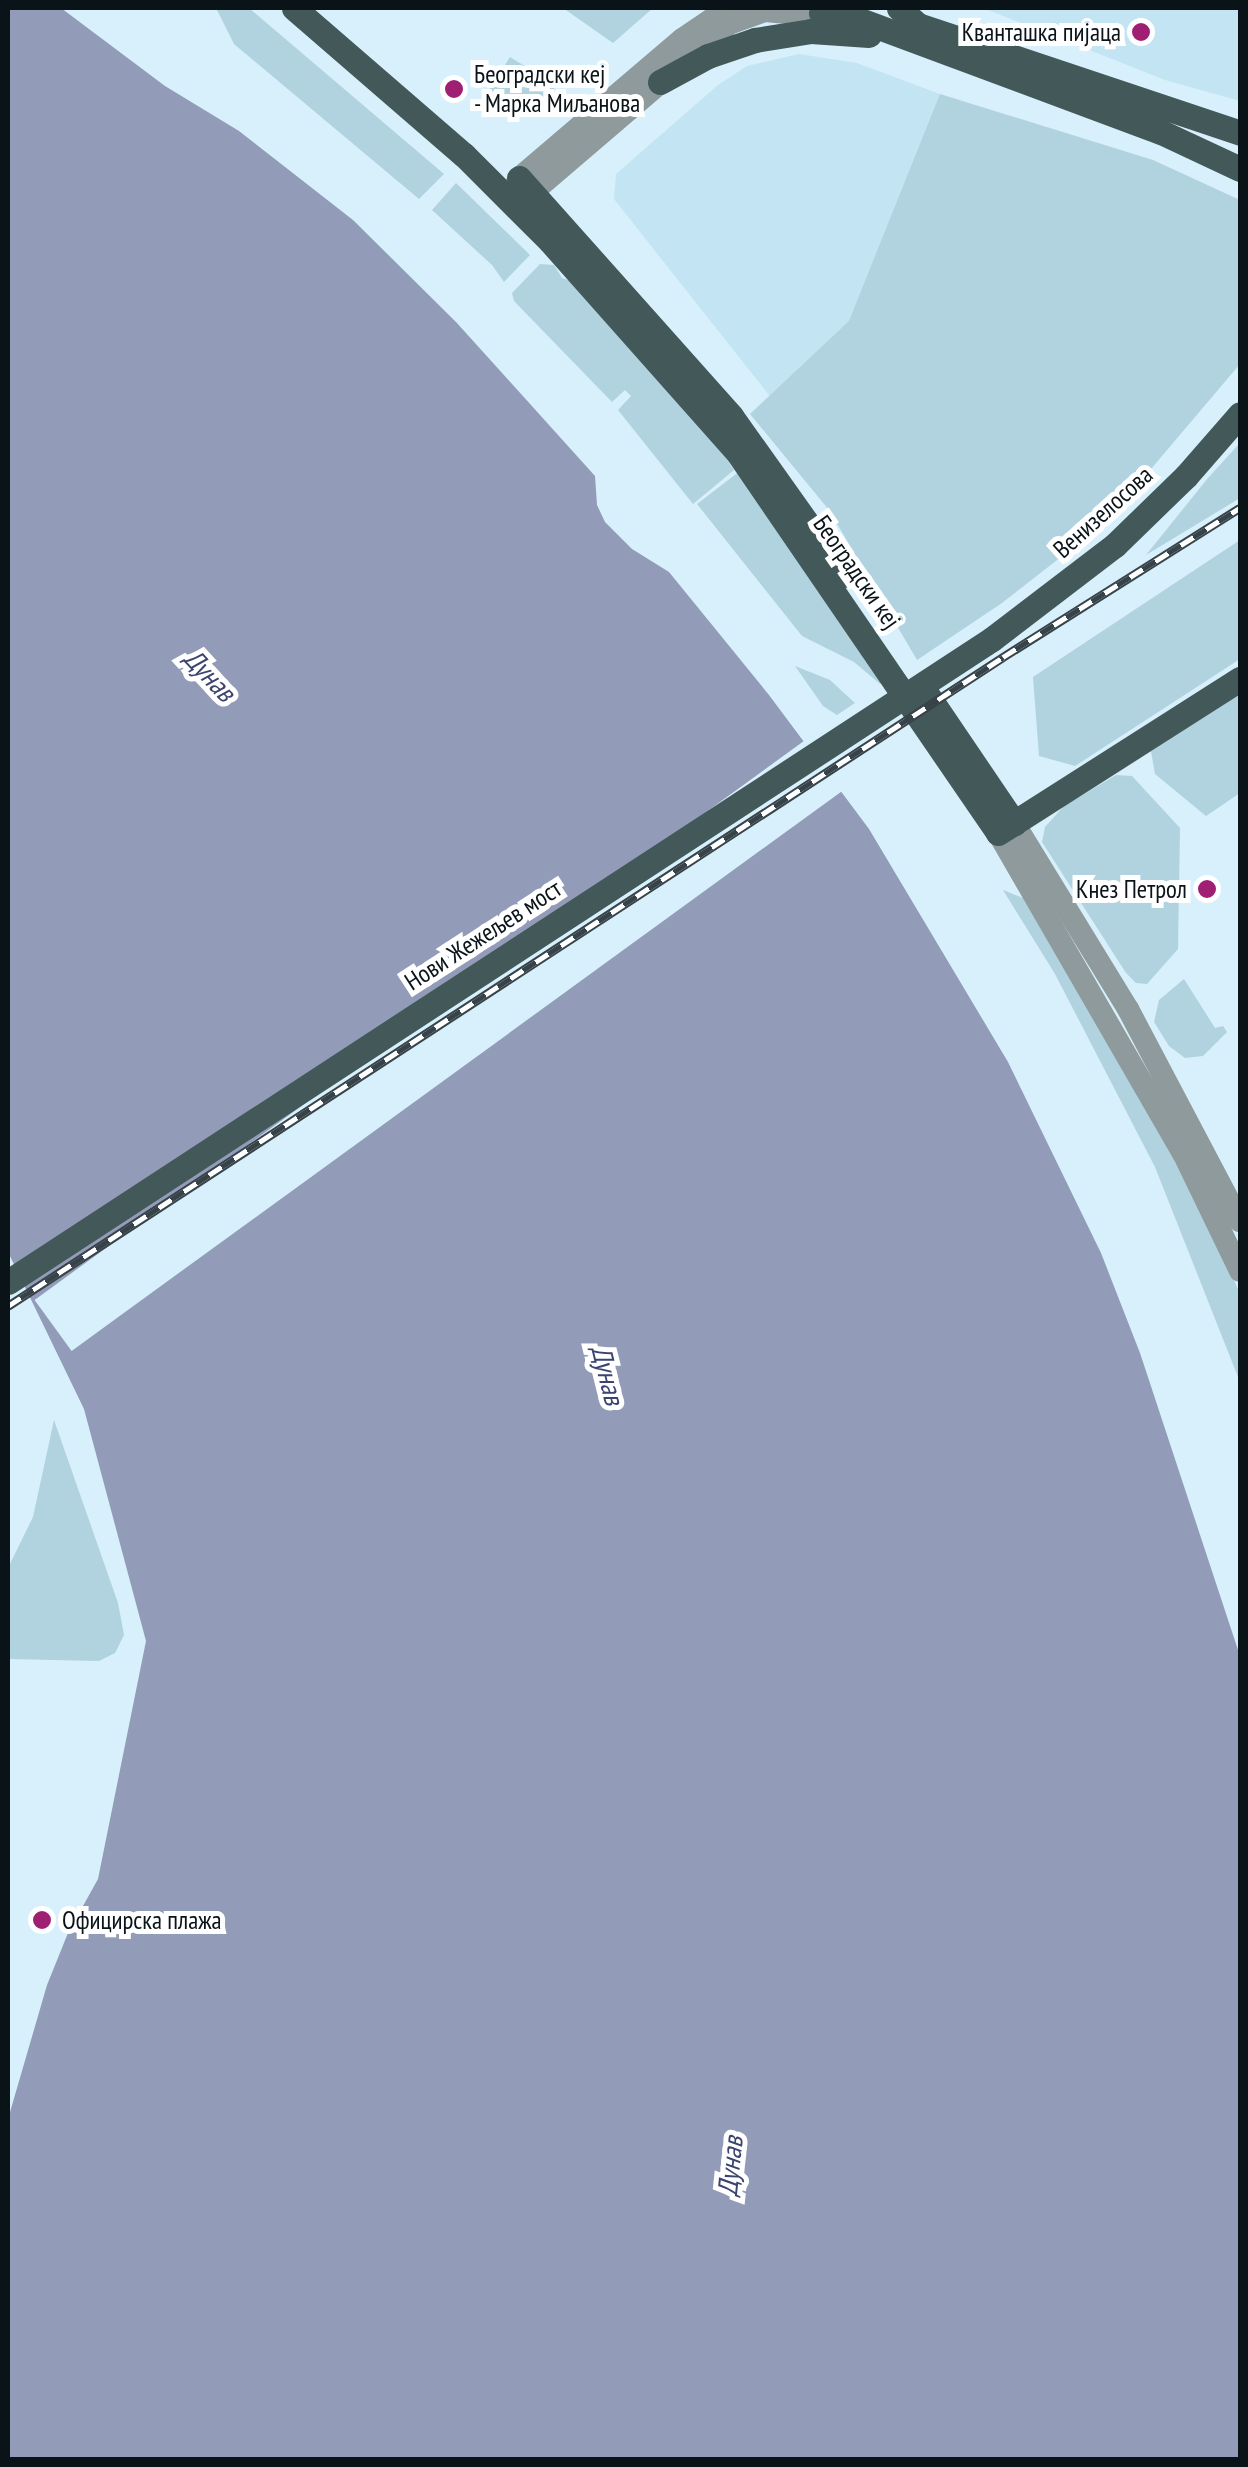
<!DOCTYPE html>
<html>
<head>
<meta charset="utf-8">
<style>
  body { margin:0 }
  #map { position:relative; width:1248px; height:2467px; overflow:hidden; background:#d7f0fb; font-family:"PT Sans Narrow",sans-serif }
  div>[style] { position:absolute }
  .built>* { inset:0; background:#c3e5f3 }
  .green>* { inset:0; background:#b1d2df }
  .water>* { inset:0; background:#929bb8 }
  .pier>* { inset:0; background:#d7f0fb; transform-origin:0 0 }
  .minor>* { height:22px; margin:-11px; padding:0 11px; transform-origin:11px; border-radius:11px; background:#8e9a9b }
  .major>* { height:25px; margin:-12.5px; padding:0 12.5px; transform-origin:12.5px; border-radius:12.5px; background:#435859 }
  .rail>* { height:9px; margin-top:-4.5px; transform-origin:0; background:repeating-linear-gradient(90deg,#fff 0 15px,#374349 0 30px); box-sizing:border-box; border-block:2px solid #374349 }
  .major-bridge>* { height:25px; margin:-12.5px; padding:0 12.5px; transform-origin:12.5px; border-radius:12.5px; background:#435859 }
  .dots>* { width:28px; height:28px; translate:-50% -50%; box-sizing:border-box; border:5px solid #fff; border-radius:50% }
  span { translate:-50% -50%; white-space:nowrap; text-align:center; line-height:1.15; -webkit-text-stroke:10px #fff; paint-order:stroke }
  .poi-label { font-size:25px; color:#0a1317 }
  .right { translate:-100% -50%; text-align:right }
  .left { translate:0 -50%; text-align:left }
  .street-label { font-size:25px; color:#0a1317 }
  .water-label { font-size:28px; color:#3a446f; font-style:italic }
  .frame { position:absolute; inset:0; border:10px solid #0a1317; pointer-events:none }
</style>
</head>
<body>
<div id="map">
  <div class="built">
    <div style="clip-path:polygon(983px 8px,1240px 8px,1240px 101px,1165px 80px)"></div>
    <div style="clip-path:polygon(799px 54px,857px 63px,940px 94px,865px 307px,772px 399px,614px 199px,616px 174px,718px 85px,747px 66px)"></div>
  </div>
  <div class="green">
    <div style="clip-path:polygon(216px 8px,249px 8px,444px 174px,419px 199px,234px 44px)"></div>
    <div style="clip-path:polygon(563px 8px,653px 8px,613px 43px)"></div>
    <div style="clip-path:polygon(510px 57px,557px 86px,527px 112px,511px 118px,488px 92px)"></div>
    <div style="clip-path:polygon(940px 94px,1153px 160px,1240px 200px,1240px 364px,1106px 522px,1002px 603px,917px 660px,829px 510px,750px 414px,849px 321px)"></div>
    <div style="clip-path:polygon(456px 183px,530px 255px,504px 282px,492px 265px,432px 210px)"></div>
    <div style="clip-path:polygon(540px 264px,554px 265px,562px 278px,576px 283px,702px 422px,734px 470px,693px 504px,618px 410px,631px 396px,625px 390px,612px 402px,514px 301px,512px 293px)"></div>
    <div style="clip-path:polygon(1240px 443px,1240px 498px,1146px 555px,1208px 478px)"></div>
    <div style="clip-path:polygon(740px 471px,890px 677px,880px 684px,854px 662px,802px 636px,697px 504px)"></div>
    <div style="clip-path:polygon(1240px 540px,1240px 659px,1075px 766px,1039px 756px,1033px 677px)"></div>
    <div style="clip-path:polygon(795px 666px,830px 680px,855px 703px,837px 715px,823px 706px)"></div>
    <div style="clip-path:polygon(1240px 693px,1240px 793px,1206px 816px,1155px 774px,1151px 751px)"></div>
    <div style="clip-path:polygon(1116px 775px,1132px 776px,1180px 828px,1178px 949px,1147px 984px,1136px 983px,1126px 973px,1042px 842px,1045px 827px,1064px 806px)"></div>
    <div style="clip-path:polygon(1003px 890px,1023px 898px,1181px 1168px,1225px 1259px,1240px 1294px,1240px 1382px,1155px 1167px,1055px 974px)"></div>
    <div style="clip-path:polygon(1184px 979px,1215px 1028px,1223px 1026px,1227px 1032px,1203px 1056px,1185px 1058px,1169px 1046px,1154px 1022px,1159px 1000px)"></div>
    <div style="clip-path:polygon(54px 1420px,118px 1603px,124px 1635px,115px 1653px,99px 1661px,8px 1659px,8px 1568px,33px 1517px)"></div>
  </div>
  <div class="water">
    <div style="clip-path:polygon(8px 8px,61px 8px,165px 86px,239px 131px,353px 220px,456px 322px,595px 476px,597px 505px,605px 522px,632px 549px,669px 572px,769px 695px,869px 829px,1008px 1062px,1101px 1253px,1140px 1353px,1240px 1656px,1240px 2459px,8px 2459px,8px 2119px,47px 1985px,68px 1933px,98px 1879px,146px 1641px,84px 1409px,8px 1252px)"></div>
  </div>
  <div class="pier">
    <div style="left:808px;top:738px;width:63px;height:956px;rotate:54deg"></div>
  </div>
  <div class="minor">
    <div style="left:728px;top:8px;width:55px;rotate:146deg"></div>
    <div style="left:682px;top:39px;width:214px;rotate:139.5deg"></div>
    <div style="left:519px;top:178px;width:24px;rotate:114deg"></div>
    <div style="left:509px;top:200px;width:25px;rotate:-18deg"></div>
    <div style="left:533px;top:192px;width:258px;rotate:-40.6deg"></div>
    <div style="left:729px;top:24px;width:38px;rotate:-20deg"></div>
    <div style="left:765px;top:11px;width:44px;rotate:5.2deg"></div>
    <div style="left:809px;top:15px;width:24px;rotate:-17deg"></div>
    <div style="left:1014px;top:823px;width:218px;rotate:58.5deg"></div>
    <div style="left:1128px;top:1009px;width:240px;rotate:62.2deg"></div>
    <div style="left:998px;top:833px;width:370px;rotate:60deg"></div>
    <div style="left:1183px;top:1153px;width:131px;rotate:64.2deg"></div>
  </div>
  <div class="major">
    <div style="left:294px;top:8px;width:225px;rotate:40.9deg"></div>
    <div style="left:464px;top:155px;width:122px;rotate:45deg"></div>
    <div style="left:550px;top:241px;width:283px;rotate:48.4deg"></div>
    <div style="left:738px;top:453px;width:460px;rotate:55.6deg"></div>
    <div style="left:998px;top:833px;width:287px;rotate:-32.5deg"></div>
    <div style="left:899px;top:8px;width:25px;rotate:42deg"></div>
    <div style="left:821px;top:13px;width:36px;rotate:9deg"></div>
    <div style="left:857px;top:19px;width:324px;rotate:20.4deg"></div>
    <div style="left:1161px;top:132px;width:87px;rotate:25.1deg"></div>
    <div style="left:918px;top:25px;width:340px;rotate:18.5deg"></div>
    <div style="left:660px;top:82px;width:55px;rotate:-28.4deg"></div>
    <div style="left:708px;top:56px;width:50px;rotate:-18.8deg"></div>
    <div style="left:755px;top:40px;width:57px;rotate:-9.1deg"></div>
    <div style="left:811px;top:31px;width:58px;rotate:3.9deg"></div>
    <div style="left:519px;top:178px;width:319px;rotate:48.3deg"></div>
    <div style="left:731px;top:416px;width:195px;rotate:54.6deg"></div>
    <div style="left:992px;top:639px;width:155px;rotate:-37.4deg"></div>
    <div style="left:1115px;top:545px;width:99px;rotate:-44.2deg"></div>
    <div style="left:1186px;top:476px;width:82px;rotate:-48.9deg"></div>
    <div style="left:924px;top:690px;width:161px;rotate:55.9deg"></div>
  </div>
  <div class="rail">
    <div style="left:8px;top:1306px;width:1188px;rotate:-33.11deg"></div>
    <div style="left:1003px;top:657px;width:280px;rotate:-32.2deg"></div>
  </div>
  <div class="major-bridge">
    <div style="left:8px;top:1282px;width:1175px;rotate:-33.16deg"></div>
  </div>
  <div class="dots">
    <div style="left:1141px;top:32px;background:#9f2073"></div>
    <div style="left:454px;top:89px;background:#9f2073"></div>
    <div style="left:1207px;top:889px;background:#9f2073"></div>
    <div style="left:42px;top:1920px;background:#9f2073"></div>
  </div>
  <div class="poi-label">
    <span class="right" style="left:1121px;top:32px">Кванташка пијаца</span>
    <span class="left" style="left:474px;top:89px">Београдски кеј<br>- Марка Миљанова</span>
    <span class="right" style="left:1187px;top:889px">Кнез Петрол</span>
    <span class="left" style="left:62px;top:1920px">Официрска плажа</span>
  </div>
  <div class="street-label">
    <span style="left:1103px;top:512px;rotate:-42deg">Венизелосова</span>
    <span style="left:857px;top:572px;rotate:55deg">Београдски кеј</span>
    <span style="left:483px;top:935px;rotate:-33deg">Нови Жежељев мост</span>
  </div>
  <div class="water-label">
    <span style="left:210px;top:675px;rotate:47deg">Дунав</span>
    <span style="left:608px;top:1375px;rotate:76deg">Дунав</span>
    <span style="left:730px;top:2166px;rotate:-84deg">Дунав</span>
  </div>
  <div class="frame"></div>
</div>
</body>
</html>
